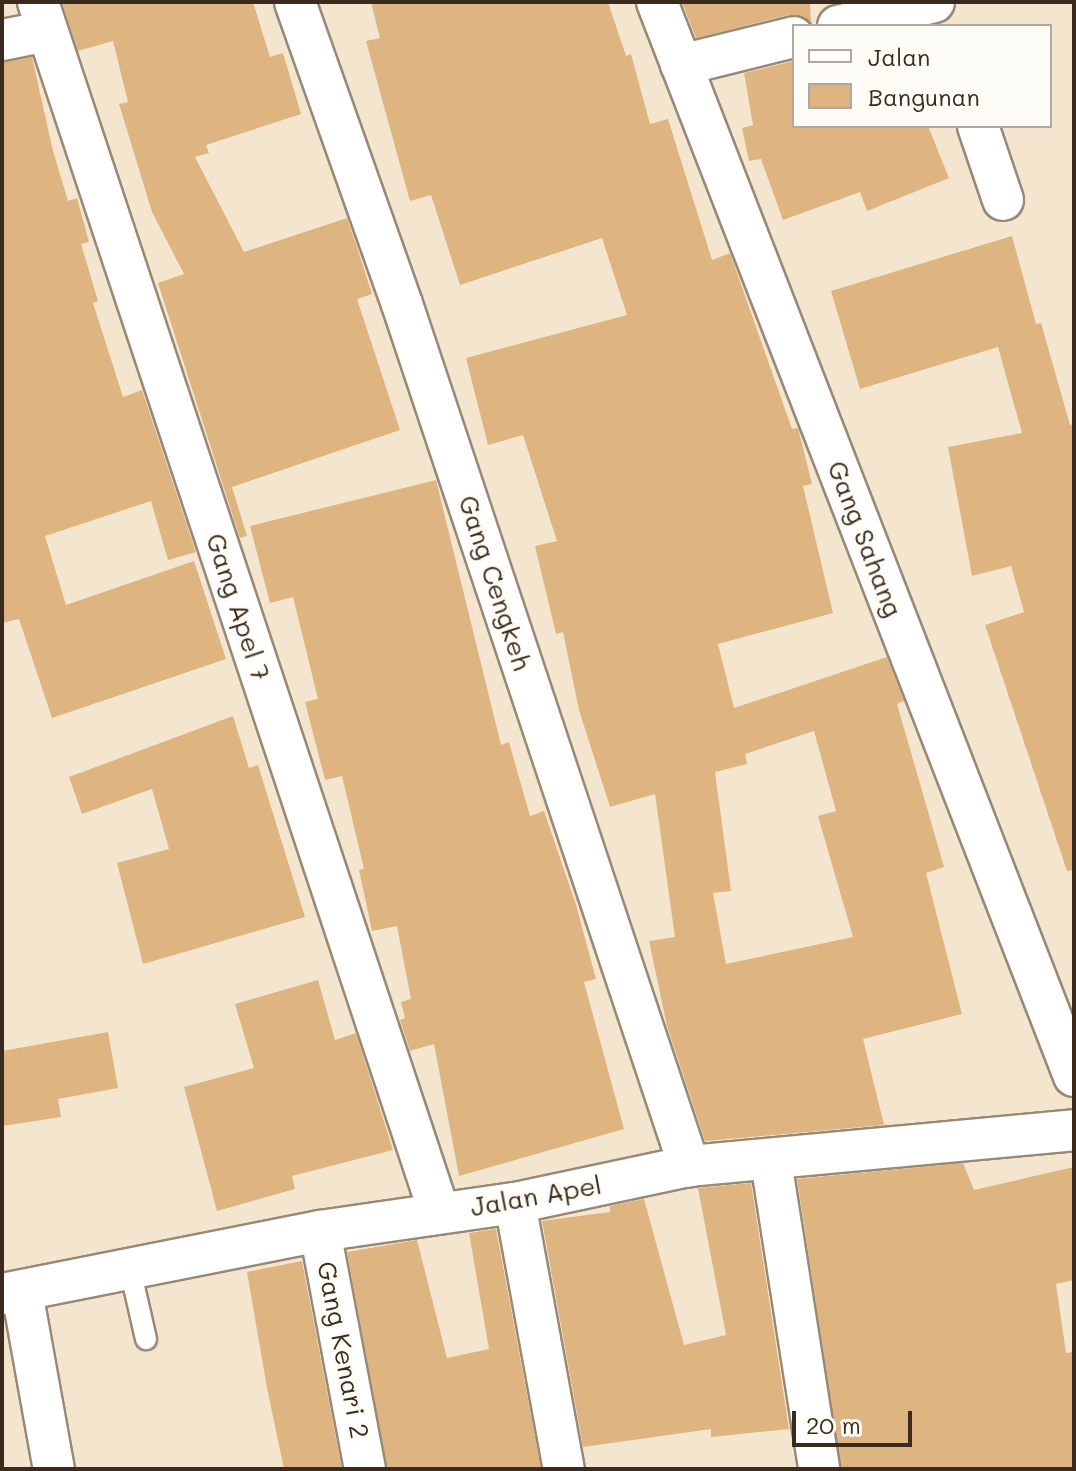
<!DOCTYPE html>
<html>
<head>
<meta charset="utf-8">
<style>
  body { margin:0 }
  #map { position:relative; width:1076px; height:1471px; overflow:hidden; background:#f4e6ce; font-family:Mali,sans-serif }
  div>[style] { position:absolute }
  .building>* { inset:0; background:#deb481 }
  .roads { filter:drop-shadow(2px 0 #988876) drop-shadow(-2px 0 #988876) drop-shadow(0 2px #988876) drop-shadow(0 -2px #988876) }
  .lane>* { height:20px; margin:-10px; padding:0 10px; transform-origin:10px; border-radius:10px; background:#fff }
  .street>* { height:40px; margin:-20px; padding:0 20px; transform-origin:20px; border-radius:20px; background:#fff }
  span { translate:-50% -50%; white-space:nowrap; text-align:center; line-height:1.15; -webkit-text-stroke:7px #fdfcf7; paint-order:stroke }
  .street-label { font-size:26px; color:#3b2a1e }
  .frame { position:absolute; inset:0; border:4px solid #3b2a1e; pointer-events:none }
  .legend { position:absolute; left:792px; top:24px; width:260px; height:104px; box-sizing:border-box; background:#fdfcf7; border:2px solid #afa8a0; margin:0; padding:10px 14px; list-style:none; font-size:24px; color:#3b2a1e }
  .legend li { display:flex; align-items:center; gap:16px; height:40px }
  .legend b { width:40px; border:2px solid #afa8a0 }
  .scale { position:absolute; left:792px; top:1411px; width:120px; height:36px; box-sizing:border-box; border:4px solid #3b2a1e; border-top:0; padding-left:10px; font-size:24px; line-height:28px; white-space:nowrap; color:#3b2a1e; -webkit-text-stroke:6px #fdfcf7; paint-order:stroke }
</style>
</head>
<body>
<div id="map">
  <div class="building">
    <div style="clip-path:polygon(62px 2px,253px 2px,270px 57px,283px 53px,301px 114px,206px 145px,209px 153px,195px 157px,244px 252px,347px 218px,356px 244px,372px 294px,357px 299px,400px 430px,232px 487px,247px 536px,240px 538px,158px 283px,184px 274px,152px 212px,119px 104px,128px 102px,113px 41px,78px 51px)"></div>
    <div style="clip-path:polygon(evenodd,371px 2px,608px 2px,626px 56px,631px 54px,650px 124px,668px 119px,712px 260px,730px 253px,792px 429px,798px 428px,812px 484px,803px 486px,833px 613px,718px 644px,734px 708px,887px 657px,904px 701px,897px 704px,944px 867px,926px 873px,962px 1014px,863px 1039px,884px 1125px,705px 1141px,667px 1026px,649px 941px,675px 937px,655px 794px,610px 807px,579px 710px,563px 632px,556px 634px,535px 546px,557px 541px,523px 435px,488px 445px,466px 358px,627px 315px,602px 238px,460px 285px,431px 195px,410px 201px,366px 41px,380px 38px,371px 2px,814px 731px,836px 811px,818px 816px,853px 937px,726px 964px,713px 893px,731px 891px,715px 772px,747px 764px,745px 754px,814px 731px)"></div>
    <div style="clip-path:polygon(682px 2px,810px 2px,811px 22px,788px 15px,696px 38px)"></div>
    <div style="clip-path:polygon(32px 57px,53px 151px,68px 201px,77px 198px,89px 242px,81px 244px,98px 301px,93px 303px,123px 397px,142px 390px,196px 552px,168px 560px,151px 501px,45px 536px,66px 605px,194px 561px,226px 659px,52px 718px,19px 619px,2px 623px,2px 62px)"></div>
    <div style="clip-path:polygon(794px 61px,794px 126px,928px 126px,949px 178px,867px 211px,860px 192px,783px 220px,761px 159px,749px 161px,742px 128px,753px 125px,744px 73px)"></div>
    <div style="clip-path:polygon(1012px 236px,1036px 324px,1041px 323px,1070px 425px,1074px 424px,1074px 870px,1067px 871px,985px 625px,1024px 612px,1011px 566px,972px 576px,948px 447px,1022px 433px,998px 347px,860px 389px,831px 291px)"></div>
    <div style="clip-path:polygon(436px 480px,501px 745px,509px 742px,530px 816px,544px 811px,576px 905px,596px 979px,584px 982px,624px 1129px,459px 1176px,434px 1044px,410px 1051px,400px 1020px,405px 1018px,401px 1002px,411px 999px,397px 926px,372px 931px,359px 870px,364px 869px,342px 776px,325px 780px,305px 702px,318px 699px,293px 597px,270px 603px,250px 526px)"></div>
    <div style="clip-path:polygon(233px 716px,249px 768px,258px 765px,305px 917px,143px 964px,117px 863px,169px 849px,152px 789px,82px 814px,69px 777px)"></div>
    <div style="clip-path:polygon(318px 980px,335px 1040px,356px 1033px,393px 1150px,292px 1176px,295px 1189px,217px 1211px,184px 1087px,254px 1068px,235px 1004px)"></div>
    <div style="clip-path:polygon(108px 1032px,118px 1088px,58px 1099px,61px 1117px,2px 1126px,2px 1051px)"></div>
    <div style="clip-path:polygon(963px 1163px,974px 1190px,1074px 1167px,1074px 1280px,1056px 1284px,1066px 1353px,1074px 1352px,1074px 1469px,841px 1469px,797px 1179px)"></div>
    <div style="clip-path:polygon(751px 1183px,789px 1429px,711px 1437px,711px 1429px,583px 1447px,542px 1221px,610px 1212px,610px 1206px,644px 1199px,684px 1345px,726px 1335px,698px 1188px)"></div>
    <div style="clip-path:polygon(496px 1229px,541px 1469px,387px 1469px,347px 1252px,417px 1240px,447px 1358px,489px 1349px,469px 1233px)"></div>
    <div style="clip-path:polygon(302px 1261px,342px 1469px,284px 1469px,267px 1388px,247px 1272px)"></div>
  </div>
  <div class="roads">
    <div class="lane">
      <div style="left:130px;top:1269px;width:72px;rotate:77.1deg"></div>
    </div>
    <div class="street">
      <div style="left:38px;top:2px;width:1275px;rotate:71.66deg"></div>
      <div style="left:295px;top:2px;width:320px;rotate:70.5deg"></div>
      <div style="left:402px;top:304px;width:909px;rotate:71.58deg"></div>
      <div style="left:657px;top:2px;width:1152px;rotate:68.78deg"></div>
      <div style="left:838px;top:26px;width:99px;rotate:-14deg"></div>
      <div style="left:2px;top:40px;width:46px;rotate:-11.3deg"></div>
      <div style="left:681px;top:65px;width:116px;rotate:-13.9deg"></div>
      <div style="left:978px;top:126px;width:78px;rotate:71.3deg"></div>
      <div style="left:771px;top:1161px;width:312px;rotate:81.1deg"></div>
      <div style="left:515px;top:1203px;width:270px;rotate:79.6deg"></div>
      <div style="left:320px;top:1231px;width:242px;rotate:79.3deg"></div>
      <div style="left:22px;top:1292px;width:180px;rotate:79.8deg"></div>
      <div style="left:2px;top:1294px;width:324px;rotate:-11.2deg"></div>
      <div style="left:320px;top:1231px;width:197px;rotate:-8.2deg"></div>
      <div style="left:515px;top:1203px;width:178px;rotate:-12deg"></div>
      <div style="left:689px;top:1166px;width:387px;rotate:-5.3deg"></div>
    </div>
  </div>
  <div class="street-label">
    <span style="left:865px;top:539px;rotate:69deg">Gang Sahang</span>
    <span style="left:495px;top:583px;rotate:72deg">Gang Cengkeh</span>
    <span style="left:238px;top:607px;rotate:72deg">Gang Apel 7</span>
    <span style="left:536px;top:1196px;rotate:-10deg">Jalan Apel</span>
    <span style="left:343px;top:1350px;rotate:79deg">Gang Kenari 2</span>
  </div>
  <div class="frame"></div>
  <ul class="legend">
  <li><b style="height:10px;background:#fff"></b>Jalan</li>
  <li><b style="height:22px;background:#deb481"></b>Bangunan</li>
  </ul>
  <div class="scale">20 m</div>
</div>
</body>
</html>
